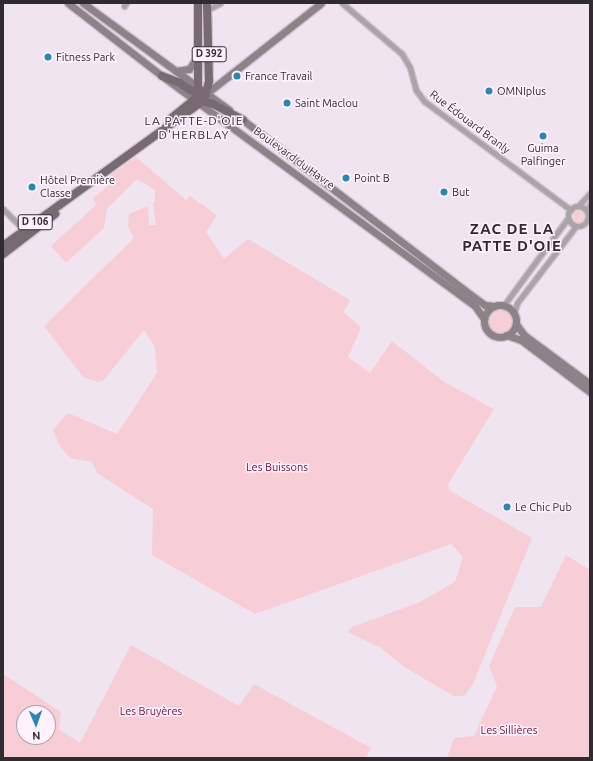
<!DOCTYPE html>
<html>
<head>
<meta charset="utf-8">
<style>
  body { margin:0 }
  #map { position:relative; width:593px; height:761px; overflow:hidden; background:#f1e4f1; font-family:Ubuntu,sans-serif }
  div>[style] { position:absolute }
  .green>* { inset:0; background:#f7cdd6 }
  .round { border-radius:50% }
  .roads { filter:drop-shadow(1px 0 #cec3ce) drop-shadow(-1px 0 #cec3ce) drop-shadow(0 1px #cec3ce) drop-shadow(0 -1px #cec3ce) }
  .street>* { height:5px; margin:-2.5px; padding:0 2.5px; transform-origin:2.5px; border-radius:2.5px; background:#aba3a7 }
  .street>.ring { margin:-2.5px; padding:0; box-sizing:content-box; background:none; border:5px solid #aba3a7; border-radius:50% }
  .secondary>* { height:7px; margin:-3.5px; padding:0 3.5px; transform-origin:3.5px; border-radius:3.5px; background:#8d8287 }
  .secondary>.ring { margin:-3.5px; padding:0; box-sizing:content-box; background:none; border:7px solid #8d8287; border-radius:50% }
  .primary>* { height:8px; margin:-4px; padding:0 4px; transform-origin:4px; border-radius:4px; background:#776a70 }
  .dots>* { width:11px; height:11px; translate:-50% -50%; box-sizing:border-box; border:2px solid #fff1fe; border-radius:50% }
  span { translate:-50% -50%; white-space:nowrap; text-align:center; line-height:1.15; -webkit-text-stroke:3px #fff1fe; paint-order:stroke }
  .shield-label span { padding:1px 3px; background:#fff1fe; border:1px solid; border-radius:3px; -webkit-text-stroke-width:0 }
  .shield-label { font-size:10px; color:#302b30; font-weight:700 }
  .poi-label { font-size:11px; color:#302b30 }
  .left { translate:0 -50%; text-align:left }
  .street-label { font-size:11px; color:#302b30 }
  .park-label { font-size:11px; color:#6d1135 }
  .neighbourhood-label { font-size:12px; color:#302b30; letter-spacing:1px }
  .district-label { font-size:15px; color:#302b30; font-weight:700; letter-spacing:1px }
  .frame { position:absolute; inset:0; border:4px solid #302b30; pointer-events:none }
  .north { position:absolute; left:16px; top:705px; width:40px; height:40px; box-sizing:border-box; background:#fff1fe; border:1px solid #aca2ac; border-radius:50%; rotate:178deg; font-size:11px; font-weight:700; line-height:16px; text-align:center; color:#302b30 }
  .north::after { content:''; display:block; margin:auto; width:14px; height:18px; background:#2a87b3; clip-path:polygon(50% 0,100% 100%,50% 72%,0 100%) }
</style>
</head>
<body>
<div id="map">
  <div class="green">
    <div style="clip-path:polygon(136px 157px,186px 200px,190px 196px,217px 215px,206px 232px,224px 259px,248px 239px,350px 300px,344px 312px,361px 328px,348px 357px,370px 373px,392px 341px,444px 382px,494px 409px,448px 484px,449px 490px,532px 538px,473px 684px,464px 696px,454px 696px,404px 667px,381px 648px,348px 632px,352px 627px,420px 602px,455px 582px,463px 557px,451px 544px,255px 614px,152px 555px,153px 509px,97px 473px,92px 462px,70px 458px,60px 446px,53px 430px,68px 413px,117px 434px,157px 373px,155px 347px,144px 330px,103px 381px,97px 382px,83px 377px,44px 326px,134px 238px,128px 227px,129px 214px,148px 206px,149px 225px,156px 225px,153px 203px,155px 201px,155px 190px,137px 179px,107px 209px,104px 228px,66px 263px,51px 246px,96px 205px,93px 198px,114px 181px,111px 175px)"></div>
    <div class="round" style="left:572.5px;top:210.5px;width:11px;height:11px"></div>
    <div class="round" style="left:488px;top:309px;width:24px;height:24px"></div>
    <div style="clip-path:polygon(566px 555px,590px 570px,590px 758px,447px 758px,454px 738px,474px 736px,497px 686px,489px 666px,515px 607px,541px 607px)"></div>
    <div style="clip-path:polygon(evenodd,131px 645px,239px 706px,254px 684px,371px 748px,366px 758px,3px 758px,3px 674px,61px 712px,59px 729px,80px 743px,131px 645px,24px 713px,48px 713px,48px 737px,24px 737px,24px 713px)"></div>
  </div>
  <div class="roads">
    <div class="street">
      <div style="left:342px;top:3px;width:79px;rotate:40.4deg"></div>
      <div style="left:402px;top:54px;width:16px;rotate:60deg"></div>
      <div style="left:410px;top:68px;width:23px;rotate:75deg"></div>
      <div style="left:416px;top:90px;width:14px;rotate:54deg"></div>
      <div style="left:424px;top:101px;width:183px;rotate:36.6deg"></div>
      <div style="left:124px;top:6px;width:4px;rotate:-56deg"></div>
      <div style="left:207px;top:10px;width:15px;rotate:-28deg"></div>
      <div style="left:578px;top:206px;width:18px;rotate:-47deg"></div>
      <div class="ring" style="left:568px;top:206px;width:15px;height:15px"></div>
      <div style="left:3px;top:209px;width:30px;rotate:45deg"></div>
      <div style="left:587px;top:212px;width:9px;rotate:-69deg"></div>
      <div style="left:504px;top:305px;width:108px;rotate:-53.7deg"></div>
      <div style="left:514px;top:313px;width:10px;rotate:-73deg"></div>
      <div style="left:517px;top:303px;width:97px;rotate:-52.5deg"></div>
    </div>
    <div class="secondary">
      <div style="left:68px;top:3px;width:119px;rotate:37.8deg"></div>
      <div style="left:162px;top:76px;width:388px;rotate:36.3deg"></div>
      <div style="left:475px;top:306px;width:16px;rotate:55deg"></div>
      <div style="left:83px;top:3px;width:181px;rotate:36.2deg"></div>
      <div style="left:176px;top:71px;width:13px;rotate:-9deg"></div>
      <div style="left:189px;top:69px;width:16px;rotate:-55deg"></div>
      <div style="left:207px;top:93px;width:145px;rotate:-38.3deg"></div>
      <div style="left:239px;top:117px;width:292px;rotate:37.5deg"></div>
      <div style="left:471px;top:295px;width:17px;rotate:36deg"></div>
      <div style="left:485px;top:305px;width:8px;rotate:7deg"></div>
      <div class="ring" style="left:484px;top:305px;width:25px;height:25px"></div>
      <div style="left:516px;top:324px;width:14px;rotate:54deg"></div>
      <div style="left:524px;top:335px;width:82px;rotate:36.6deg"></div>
      <div style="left:506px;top:335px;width:16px;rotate:18deg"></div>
      <div style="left:521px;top:340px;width:86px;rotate:37deg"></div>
    </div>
    <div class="primary">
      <div style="left:162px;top:76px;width:19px;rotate:21deg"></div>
      <div style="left:180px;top:83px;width:14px;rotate:34deg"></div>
      <div style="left:192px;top:91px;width:11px;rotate:10deg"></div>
      <div style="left:199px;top:100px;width:15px;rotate:16deg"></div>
      <div style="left:213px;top:104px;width:34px;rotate:28deg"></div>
      <div style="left:169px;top:120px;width:32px;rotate:-39deg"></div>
      <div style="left:194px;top:100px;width:8px;rotate:-60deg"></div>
      <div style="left:198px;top:93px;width:90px;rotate:-90deg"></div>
      <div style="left:3px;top:246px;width:248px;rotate:-36deg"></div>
      <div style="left:204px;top:100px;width:20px;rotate:-75deg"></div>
      <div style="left:209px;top:81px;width:78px;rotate:-91.5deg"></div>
      <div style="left:3px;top:254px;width:66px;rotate:-37.6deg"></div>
    </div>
  </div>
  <div class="dots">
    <div style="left:48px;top:57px;background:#2a87b3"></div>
    <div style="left:237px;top:76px;background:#2a87b3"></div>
    <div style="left:489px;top:91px;background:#2a87b3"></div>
    <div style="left:287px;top:103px;background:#2a87b3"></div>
    <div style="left:543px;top:136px;background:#2a87b3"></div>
    <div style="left:346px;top:178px;background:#2a87b3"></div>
    <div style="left:32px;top:187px;background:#2a87b3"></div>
    <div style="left:444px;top:192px;background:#2a87b3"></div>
    <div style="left:507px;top:507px;background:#2a87b3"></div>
  </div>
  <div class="shield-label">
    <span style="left:209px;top:54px">D 392</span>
    <span style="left:35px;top:222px">D 106</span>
  </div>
  <div class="poi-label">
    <span class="left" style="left:56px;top:57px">Fitness Park</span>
    <span class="left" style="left:245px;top:76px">France Travail</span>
    <span class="left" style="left:497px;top:91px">OMNIplus</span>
    <span class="left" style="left:295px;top:103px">Saint Maclou</span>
    <span style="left:543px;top:155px">Guima<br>Palfinger</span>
    <span class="left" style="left:354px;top:178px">Point B</span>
    <span class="left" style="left:40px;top:187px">Hôtel Première<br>Classe</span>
    <span class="left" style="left:452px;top:192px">But</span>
    <span class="left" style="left:515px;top:507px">Le Chic Pub</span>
  </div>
  <div class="street-label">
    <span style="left:470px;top:122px;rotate:37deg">Rue Édouard Branly</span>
    <span style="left:294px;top:158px;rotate:36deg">Boulevard du Havre</span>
  </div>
  <div class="park-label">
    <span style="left:277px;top:467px">Les Buissons</span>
    <span style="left:151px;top:711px">Les Bruyères</span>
    <span style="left:509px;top:730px">Les Sillières</span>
  </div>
  <div class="neighbourhood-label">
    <span style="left:194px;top:128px">LA PATTE-D'OIE<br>D'HERBLAY</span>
  </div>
  <div class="district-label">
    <span style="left:512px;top:237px">ZAC DE LA<br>PATTE D'OIE</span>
  </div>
  <div class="frame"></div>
  <div class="north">N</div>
</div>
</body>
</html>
